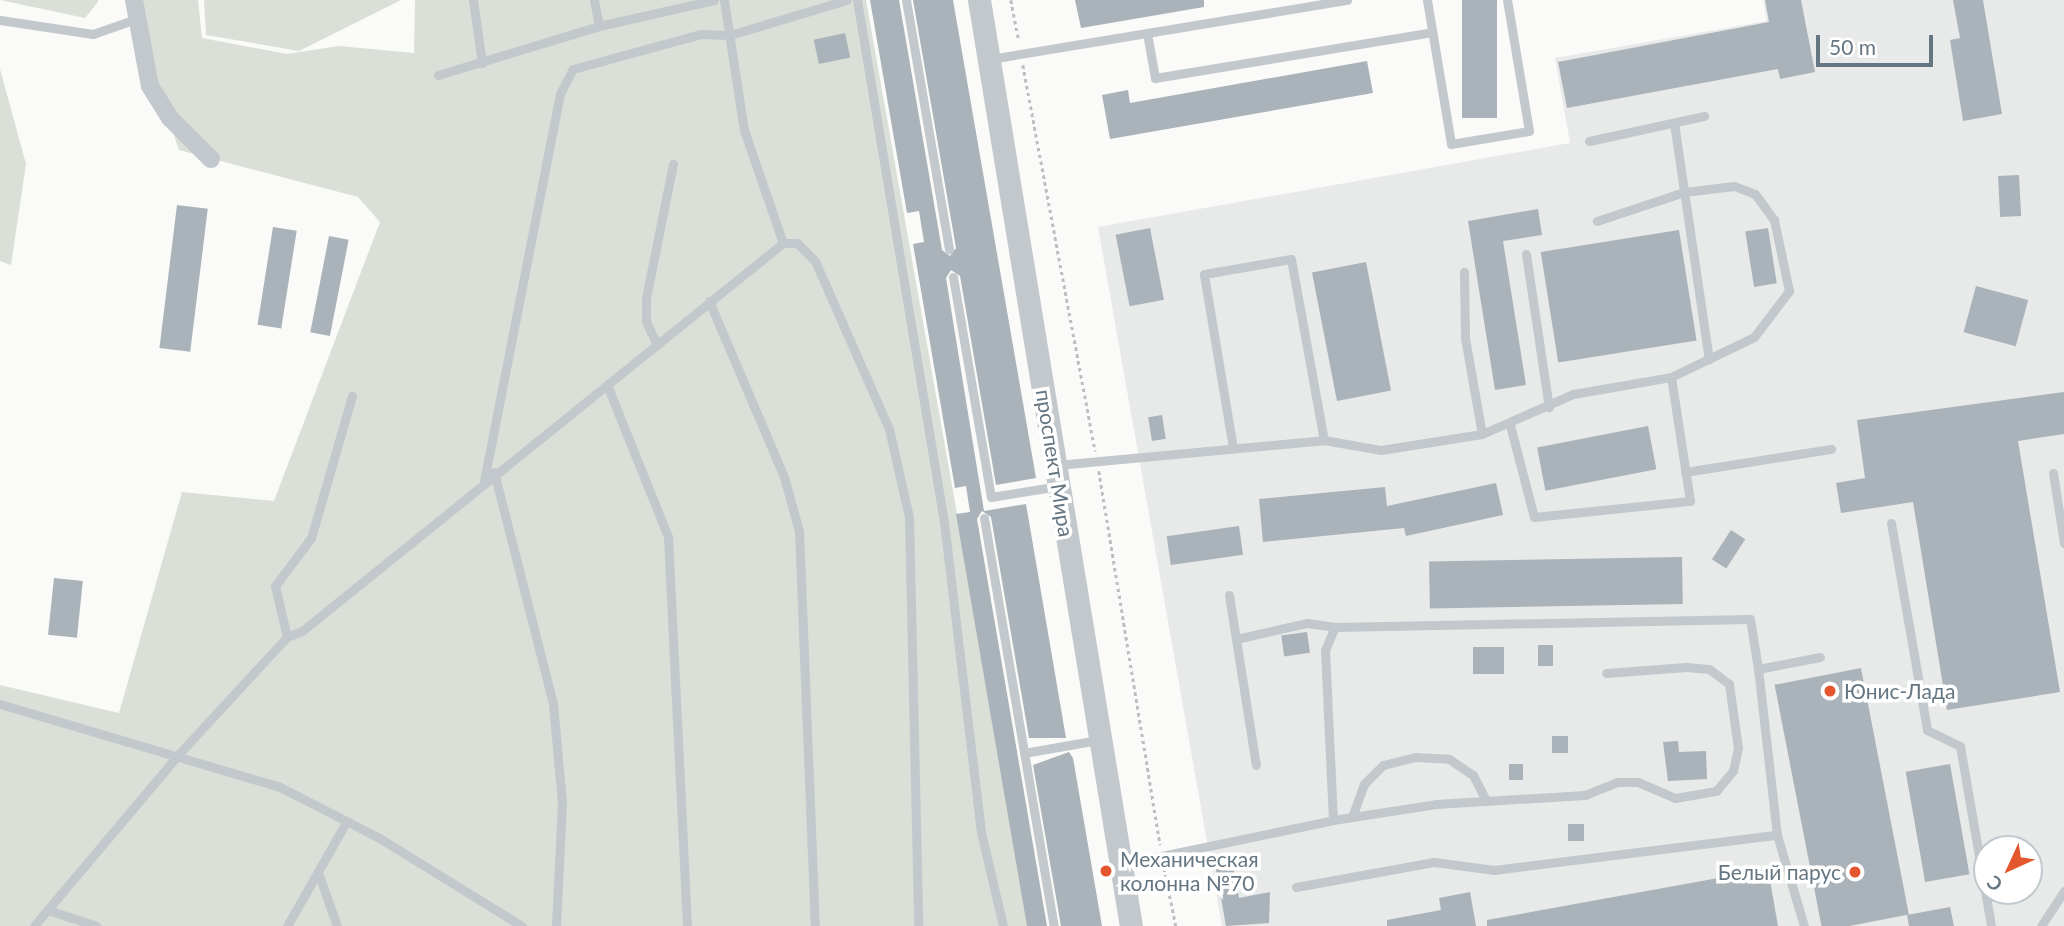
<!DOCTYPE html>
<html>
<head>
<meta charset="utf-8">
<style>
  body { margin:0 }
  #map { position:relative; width:2064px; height:926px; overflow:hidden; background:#fafaf8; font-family:Lato,sans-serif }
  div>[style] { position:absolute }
  .built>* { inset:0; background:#e8e9e9 }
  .green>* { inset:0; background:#dadfd7 }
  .building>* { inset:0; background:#aab3b9; transform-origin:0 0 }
  .path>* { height:2.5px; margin-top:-1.25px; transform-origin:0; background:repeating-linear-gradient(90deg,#bbbfc2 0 3.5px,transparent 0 7px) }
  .service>* { height:9px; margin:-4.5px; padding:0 4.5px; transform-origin:4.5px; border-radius:4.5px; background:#c3c8cc }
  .minor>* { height:18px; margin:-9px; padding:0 9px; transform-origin:9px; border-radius:9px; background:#c3c8cc }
  .tertiary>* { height:23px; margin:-11.5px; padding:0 11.5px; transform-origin:11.5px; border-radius:11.5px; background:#c3c8cc }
  .dots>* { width:19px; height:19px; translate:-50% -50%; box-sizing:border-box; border:4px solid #fff; border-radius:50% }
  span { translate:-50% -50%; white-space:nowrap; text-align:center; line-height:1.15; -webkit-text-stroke:7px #fff; paint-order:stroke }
  .street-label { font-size:21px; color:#657683 }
  .poi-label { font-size:21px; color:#657683 }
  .left { translate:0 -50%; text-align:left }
  .right { translate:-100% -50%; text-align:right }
  .north { position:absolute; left:1973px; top:835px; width:70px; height:70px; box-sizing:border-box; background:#fff; border:2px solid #c1c8cd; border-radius:50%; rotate:225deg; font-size:19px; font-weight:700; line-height:28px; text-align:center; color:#657683 }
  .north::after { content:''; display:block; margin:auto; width:24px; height:32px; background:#e4572e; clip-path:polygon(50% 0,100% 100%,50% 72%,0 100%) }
  .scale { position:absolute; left:1816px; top:35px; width:117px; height:32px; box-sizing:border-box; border:4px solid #657683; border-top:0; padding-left:9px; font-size:21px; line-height:24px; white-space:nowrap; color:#657683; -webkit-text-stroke:5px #fff; paint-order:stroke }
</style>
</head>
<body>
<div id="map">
  <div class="built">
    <div style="clip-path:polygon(evenodd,1763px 0,2064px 0,2064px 926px,1222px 926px,1098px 227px,1570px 143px,1555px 58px,1767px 21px,1763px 0,1987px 849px,2029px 849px,2029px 891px,1987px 891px,1987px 849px)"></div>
  </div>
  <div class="green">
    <div style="clip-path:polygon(0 0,98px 0,98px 2px,85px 18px)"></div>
    <div style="clip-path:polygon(128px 0,198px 0,202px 38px,287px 54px,339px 46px,414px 53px,415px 0,866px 0,1030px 926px,0 926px,0 685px,119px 713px,182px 492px,274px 501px,380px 222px,358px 197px,179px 150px)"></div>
    <div style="clip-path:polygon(204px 0,401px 0,299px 51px,206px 35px)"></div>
    <div style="clip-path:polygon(0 69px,26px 164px,11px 265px,0 261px)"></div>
  </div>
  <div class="building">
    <div style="clip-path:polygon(870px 0,899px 0,942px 250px,950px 256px,956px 248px,913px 0,953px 0,1036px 478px,996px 485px,960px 276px,951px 270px,946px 278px,984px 511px,1026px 504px,1066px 738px,1029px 738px,991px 517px,982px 511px,977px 519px,1047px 926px,1027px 926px,956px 514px,970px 512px,966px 486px,955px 488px,913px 244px,924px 242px,919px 211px,907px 213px)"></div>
    <div style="clip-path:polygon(1075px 0,1204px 0,1204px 7px,1081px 28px)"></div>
    <div style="left:1462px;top:0;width:35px;height:118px"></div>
    <div style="clip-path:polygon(1765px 0,1801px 0,1815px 72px,1780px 79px,1778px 69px,1567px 108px,1558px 62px,1769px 22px)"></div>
    <div style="clip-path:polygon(1953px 0,1983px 0,2002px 114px,1963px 121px,1950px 40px,1960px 38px)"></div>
    <div style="left:845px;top:33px;width:25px;height:32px;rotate:78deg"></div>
    <div style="clip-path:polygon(1367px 61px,1373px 93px,1110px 139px,1102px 95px,1128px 90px,1130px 103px)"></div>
    <div style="left:2019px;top:175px;width:41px;height:21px;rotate:87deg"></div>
    <div style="left:177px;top:205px;width:31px;height:144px;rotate:7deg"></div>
    <div style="clip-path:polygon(1538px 209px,1542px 235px,1503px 241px,1526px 385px,1495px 390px,1468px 221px)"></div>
    <div style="left:273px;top:227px;width:24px;height:99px;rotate:9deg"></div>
    <div style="left:1150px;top:228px;width:73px;height:35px;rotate:79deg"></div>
    <div style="left:1768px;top:228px;width:56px;height:23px;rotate:81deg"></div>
    <div style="left:1679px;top:230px;width:112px;height:140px;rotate:81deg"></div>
    <div style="left:329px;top:236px;width:20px;height:98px;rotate:11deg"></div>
    <div style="left:1366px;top:262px;width:131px;height:55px;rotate:79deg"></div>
    <div style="left:1976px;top:286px;width:54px;height:48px;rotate:15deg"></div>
    <div style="clip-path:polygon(2064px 392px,2064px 434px,2018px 441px,2060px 692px,1947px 710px,1913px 502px,1841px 513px,1836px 483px,1865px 478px,1857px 420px)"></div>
    <div style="left:1162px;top:415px;width:24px;height:14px;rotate:81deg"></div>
    <div style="left:1648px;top:426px;width:44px;height:113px;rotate:79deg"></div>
    <div style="clip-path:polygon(1496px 483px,1503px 515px,1406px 536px,1404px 528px,1263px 542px,1259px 499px,1385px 487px,1387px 506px)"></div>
    <div style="left:1239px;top:526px;width:29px;height:73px;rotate:82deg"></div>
    <div style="left:1731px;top:530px;width:17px;height:35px;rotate:33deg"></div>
    <div style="left:1682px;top:557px;width:47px;height:253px;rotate:89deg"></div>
    <div style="left:54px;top:578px;width:29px;height:57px;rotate:6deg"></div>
    <div style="left:1307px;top:632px;width:21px;height:26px;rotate:82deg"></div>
    <div style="left:1538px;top:645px;width:15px;height:21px"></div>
    <div style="left:1473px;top:647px;width:31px;height:27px"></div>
    <div style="left:1861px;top:668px;width:251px;height:88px;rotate:79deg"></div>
    <div style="left:1552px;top:736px;width:16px;height:17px"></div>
    <div style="clip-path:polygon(1678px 741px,1679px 752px,1706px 751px,1707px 779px,1668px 781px,1663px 742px)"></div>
    <div style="clip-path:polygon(1069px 752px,1073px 758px,1102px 926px,1061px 926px,1033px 765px)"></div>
    <div style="left:1509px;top:764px;width:14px;height:16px"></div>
    <div style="left:1950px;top:764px;width:112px;height:45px;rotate:80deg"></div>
    <div style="left:1584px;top:824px;width:17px;height:16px;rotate:90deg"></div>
    <div style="clip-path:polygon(1231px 856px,1239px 898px,1270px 892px,1269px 923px,1226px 926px,1214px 859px)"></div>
    <div style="clip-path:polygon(1768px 869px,1778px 926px,1487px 926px,1487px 920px)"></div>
    <div style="clip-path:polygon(1470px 892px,1476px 926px,1387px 926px,1387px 920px,1441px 910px,1439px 898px)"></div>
    <div style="clip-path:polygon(1950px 907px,1954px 926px,1909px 926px,1907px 915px)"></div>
  </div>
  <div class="path">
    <div style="left:1011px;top:0;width:42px;rotate:79deg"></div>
    <div style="left:1023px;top:65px;width:393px;rotate:79.4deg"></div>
    <div style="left:1099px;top:471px;width:379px;rotate:80.7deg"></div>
    <div style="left:1164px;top:868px;width:59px;rotate:78.3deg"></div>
  </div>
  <div class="service">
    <div style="left:473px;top:0;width:64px;rotate:81.9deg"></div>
    <div style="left:594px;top:0;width:26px;rotate:79deg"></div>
    <div style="left:724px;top:0;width:132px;rotate:81.3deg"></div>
    <div style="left:744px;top:130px;width:120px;rotate:71deg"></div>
    <div style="left:857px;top:0;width:529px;rotate:80.54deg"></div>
    <div style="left:944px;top:522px;width:312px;rotate:83.2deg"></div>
    <div style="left:981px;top:832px;width:97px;rotate:76.8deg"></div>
    <div style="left:906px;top:0;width:253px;rotate:80.2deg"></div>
    <div style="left:1427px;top:0;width:146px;rotate:80.5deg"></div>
    <div style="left:1451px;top:144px;width:79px;rotate:-9.5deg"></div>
    <div style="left:1529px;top:131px;width:133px;rotate:-99.5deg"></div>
    <div style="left:0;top:20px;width:94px;rotate:8.6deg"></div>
    <div style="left:93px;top:34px;width:46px;rotate:-19.2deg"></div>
    <div style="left:1147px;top:33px;width:46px;rotate:79.9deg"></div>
    <div style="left:1155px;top:78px;width:281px;rotate:-9.4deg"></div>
    <div style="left:990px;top:59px;width:362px;rotate:-9.4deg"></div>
    <div style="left:438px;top:75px;width:168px;rotate:-16.9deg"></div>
    <div style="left:599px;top:26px;width:118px;rotate:-12.7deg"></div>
    <div style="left:1674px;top:123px;width:239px;rotate:81.6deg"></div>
    <div style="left:1589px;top:141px;width:118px;rotate:-12.3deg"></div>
    <div style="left:1526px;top:254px;width:155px;rotate:81.5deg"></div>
    <div style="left:1464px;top:272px;width:66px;rotate:89.1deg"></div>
    <div style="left:1465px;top:338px;width:97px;rotate:80deg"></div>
    <div style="left:953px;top:277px;width:223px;rotate:80.2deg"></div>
    <div style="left:991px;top:497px;width:69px;rotate:-9.2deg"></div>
    <div style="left:709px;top:301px;width:191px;rotate:66.9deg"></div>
    <div style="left:784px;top:477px;width:56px;rotate:74.5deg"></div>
    <div style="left:799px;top:531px;width:395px;rotate:87.7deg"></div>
    <div style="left:657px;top:345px;width:26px;rotate:-115deg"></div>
    <div style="left:646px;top:321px;width:23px;rotate:-90deg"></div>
    <div style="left:646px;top:298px;width:137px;rotate:-78.6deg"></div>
    <div style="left:607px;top:385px;width:164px;rotate:68.1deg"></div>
    <div style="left:668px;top:537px;width:389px;rotate:87.2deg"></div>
    <div style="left:1510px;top:425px;width:95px;rotate:75.4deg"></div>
    <div style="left:1534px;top:517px;width:157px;rotate:-5.9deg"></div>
    <div style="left:1690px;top:501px;width:125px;rotate:-98.7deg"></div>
    <div style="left:1233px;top:448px;width:176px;rotate:-99.5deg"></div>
    <div style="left:1204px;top:274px;width:88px;rotate:-9.8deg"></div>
    <div style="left:1291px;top:259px;width:184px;rotate:79.7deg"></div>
    <div style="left:1057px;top:465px;width:268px;rotate:-5.3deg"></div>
    <div style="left:1324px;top:440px;width:58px;rotate:10deg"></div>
    <div style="left:1381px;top:450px;width:102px;rotate:-9deg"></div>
    <div style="left:1482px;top:434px;width:99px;rotate:-23.7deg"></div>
    <div style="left:1573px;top:394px;width:99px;rotate:-9.8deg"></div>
    <div style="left:1671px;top:377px;width:92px;rotate:-25.7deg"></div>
    <div style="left:1754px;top:337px;width:58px;rotate:-52.7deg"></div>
    <div style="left:1789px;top:291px;width:73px;rotate:-101.9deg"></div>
    <div style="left:1774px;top:220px;width:32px;rotate:-126deg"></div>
    <div style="left:1755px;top:194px;width:22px;rotate:-159deg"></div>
    <div style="left:1734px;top:186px;width:50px;rotate:173.2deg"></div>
    <div style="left:1684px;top:192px;width:92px;rotate:161.6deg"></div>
    <div style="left:494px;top:472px;width:239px;rotate:75.7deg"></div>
    <div style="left:553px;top:704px;width:99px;rotate:84.8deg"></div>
    <div style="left:562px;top:803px;width:123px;rotate:92.8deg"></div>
    <div style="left:1685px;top:472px;width:148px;rotate:-9deg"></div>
    <div style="left:2053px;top:473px;width:71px;rotate:81.1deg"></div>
    <div style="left:484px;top:481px;width:394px;rotate:-78.9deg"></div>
    <div style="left:560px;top:94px;width:28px;rotate:-63deg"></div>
    <div style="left:573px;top:69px;width:133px;rotate:-15.3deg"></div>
    <div style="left:701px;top:34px;width:29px;rotate:2deg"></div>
    <div style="left:730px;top:35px;width:122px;rotate:-16.7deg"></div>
    <div style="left:984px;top:518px;width:414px;rotate:80.3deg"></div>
    <div style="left:1891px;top:523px;width:210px;rotate:80.1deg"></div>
    <div style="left:1927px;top:730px;width:37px;rotate:26deg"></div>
    <div style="left:1960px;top:746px;width:183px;rotate:80.2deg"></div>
    <div style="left:1229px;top:595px;width:172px;rotate:81deg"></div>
    <div style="left:287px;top:637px;width:52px;rotate:-103.2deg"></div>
    <div style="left:275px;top:586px;width:60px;rotate:-53.1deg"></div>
    <div style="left:311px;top:538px;width:148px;rotate:-73.9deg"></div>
    <div style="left:1236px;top:639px;width:73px;rotate:-12.7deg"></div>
    <div style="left:1307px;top:623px;width:28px;rotate:8deg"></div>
    <div style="left:0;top:704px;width:292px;rotate:16.5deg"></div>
    <div style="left:280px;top:787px;width:114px;rotate:27.2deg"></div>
    <div style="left:381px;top:839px;width:166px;rotate:31.7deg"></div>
    <div style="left:1024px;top:753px;width:75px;rotate:-10deg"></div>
    <div style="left:1352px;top:817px;width:35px;rotate:-70deg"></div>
    <div style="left:1364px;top:784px;width:27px;rotate:-45deg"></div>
    <div style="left:1383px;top:765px;width:33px;rotate:-14deg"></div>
    <div style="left:1415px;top:757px;width:34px;rotate:3deg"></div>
    <div style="left:1449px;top:759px;width:29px;rotate:34deg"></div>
    <div style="left:1473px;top:775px;width:29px;rotate:63deg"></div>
    <div style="left:1333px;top:820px;width:170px;rotate:-92.7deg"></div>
    <div style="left:1325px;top:650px;width:25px;rotate:-67deg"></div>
    <div style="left:1335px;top:627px;width:415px;rotate:-1.1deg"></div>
    <div style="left:1750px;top:619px;width:51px;rotate:80.9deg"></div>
    <div style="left:1123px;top:864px;width:215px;rotate:-11.8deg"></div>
    <div style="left:1333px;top:820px;width:104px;rotate:-8.8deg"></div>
    <div style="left:1436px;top:804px;width:149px;rotate:-3.5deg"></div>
    <div style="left:1585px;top:795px;width:35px;rotate:-22deg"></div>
    <div style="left:1617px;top:782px;width:21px"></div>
    <div style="left:1638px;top:782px;width:40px;rotate:23.4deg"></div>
    <div style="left:1675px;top:798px;width:42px;rotate:-9.7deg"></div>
    <div style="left:1716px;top:791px;width:26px;rotate:-50deg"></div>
    <div style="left:1733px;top:771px;width:24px;rotate:-78deg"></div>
    <div style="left:1738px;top:748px;width:65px;rotate:-98deg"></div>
    <div style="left:1729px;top:684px;width:25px;rotate:-143deg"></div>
    <div style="left:1709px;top:669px;width:23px;rotate:-175deg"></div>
    <div style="left:1686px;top:667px;width:80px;rotate:175.7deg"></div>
    <div style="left:319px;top:875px;width:54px;rotate:70.6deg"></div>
    <div style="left:1296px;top:887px;width:140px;rotate:-10.3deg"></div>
    <div style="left:1434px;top:862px;width:61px;rotate:7.6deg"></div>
    <div style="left:1494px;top:870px;width:285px;rotate:-7.1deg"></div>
    <div style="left:48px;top:910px;width:51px;rotate:18.4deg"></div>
    <div style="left:34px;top:926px;width:222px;rotate:-49.9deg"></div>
    <div style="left:177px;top:756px;width:162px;rotate:-47.3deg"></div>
    <div style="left:287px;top:637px;width:16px;rotate:-22deg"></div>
    <div style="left:302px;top:631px;width:618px;rotate:-38.89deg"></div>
    <div style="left:783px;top:243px;width:14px"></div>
    <div style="left:797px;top:243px;width:25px;rotate:45deg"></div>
    <div style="left:815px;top:261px;width:184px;rotate:66.2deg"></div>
    <div style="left:889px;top:429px;width:90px;rotate:77.2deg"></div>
    <div style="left:909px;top:517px;width:409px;rotate:88.7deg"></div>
    <div style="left:287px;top:926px;width:120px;rotate:-60.4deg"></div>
    <div style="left:1804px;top:926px;width:95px;rotate:-106.5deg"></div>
    <div style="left:1777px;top:835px;width:167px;rotate:-96.5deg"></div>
    <div style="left:1758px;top:669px;width:63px;rotate:-11deg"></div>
    <div style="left:2041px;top:926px;width:42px;rotate:-56.7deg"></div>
  </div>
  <div class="minor">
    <div style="left:134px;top:0;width:87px;rotate:79.5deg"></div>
    <div style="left:150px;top:86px;width:38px;rotate:58deg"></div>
    <div style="left:170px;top:118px;width:58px;rotate:45deg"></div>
  </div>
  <div class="tertiary">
    <div style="left:979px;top:0;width:938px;rotate:80.68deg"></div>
  </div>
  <div class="dots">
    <div style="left:1830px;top:691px;background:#e4572e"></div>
    <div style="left:1106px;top:871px;background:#e4572e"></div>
    <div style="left:1855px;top:872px;background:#e4572e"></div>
  </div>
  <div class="street-label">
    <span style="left:1055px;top:463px;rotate:81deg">проспект Мира</span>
  </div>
  <div class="poi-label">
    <span class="left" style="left:1844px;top:691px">Юнис-Лада</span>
    <span class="left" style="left:1120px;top:871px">Механическая<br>колонна №70</span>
    <span class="right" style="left:1841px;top:872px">Белый парус</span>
  </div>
  <div class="north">С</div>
  <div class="scale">50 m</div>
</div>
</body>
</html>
